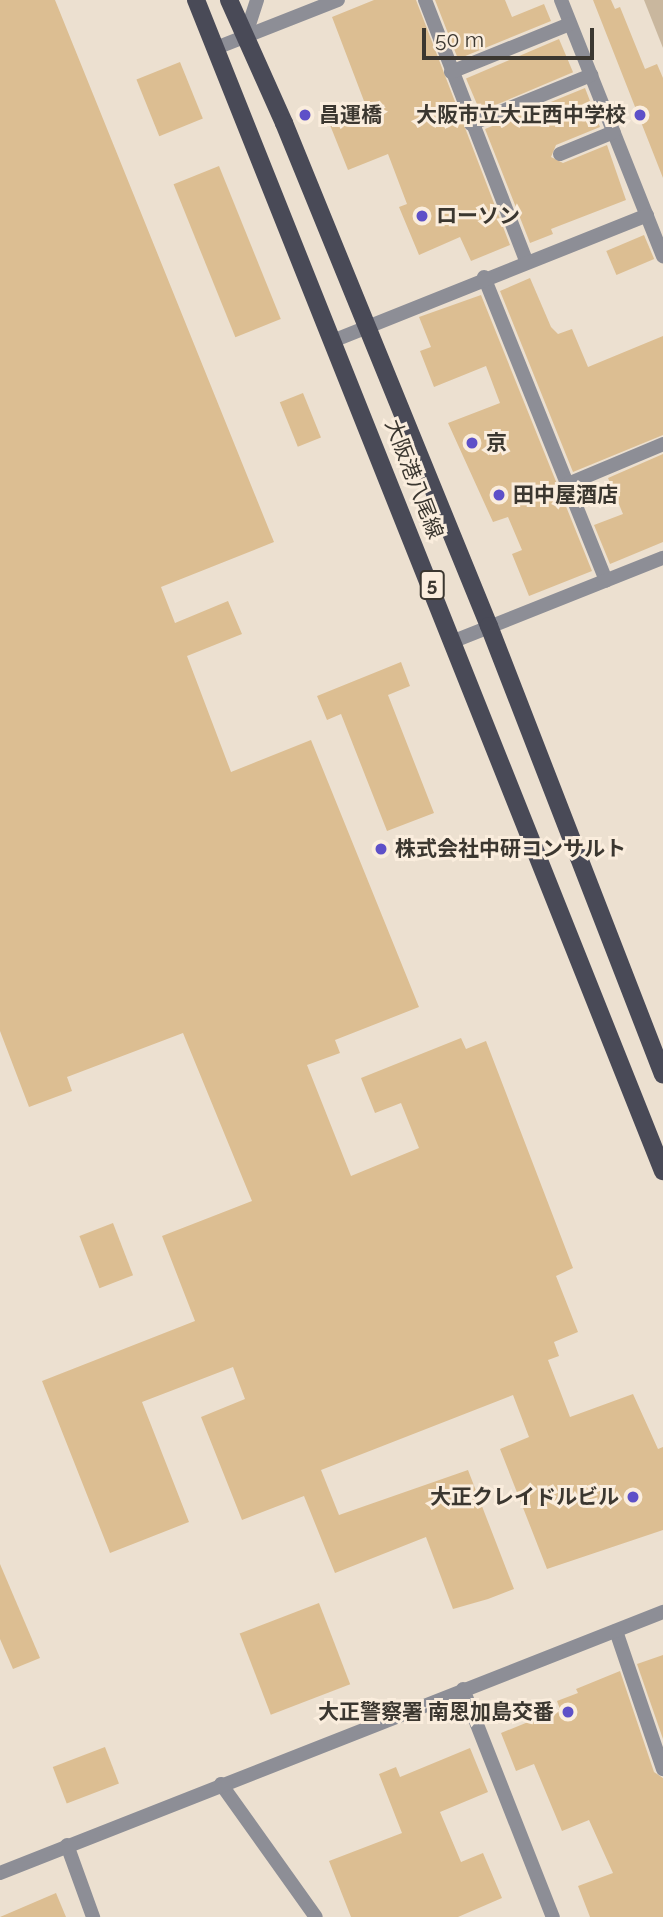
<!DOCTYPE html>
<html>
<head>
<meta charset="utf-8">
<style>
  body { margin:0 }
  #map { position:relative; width:663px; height:1917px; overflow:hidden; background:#ece0d0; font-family:Raleway,"Noto Sans JP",sans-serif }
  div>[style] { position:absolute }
  .green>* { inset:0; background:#c9b79e }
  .building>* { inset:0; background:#dcbe92; transform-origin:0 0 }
  .minor>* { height:14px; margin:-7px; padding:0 7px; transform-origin:7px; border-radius:7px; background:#8d8e96 }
  .tertiary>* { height:14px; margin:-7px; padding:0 7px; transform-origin:7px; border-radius:7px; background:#8d8e96 }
  .primary>* { height:18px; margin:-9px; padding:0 9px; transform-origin:9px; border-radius:9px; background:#494a57 }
  .dots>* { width:19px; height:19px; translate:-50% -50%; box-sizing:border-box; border:4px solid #faeddd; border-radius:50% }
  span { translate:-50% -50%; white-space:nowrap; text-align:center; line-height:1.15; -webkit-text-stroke:6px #faeddd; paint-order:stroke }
  .shield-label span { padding:2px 5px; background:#faeddd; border:2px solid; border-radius:5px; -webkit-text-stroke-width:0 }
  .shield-label { font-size:19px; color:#3b3730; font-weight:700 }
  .poi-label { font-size:21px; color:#3b3730; font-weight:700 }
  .left { translate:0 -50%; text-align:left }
  .right { translate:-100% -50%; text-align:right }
  .street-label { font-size:21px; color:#3b3730 }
  .scale { position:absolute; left:422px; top:28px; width:172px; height:32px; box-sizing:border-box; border:4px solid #3b3730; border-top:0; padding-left:9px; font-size:21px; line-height:24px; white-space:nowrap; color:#3b3730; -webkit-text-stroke:5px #faeddd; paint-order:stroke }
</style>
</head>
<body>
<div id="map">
  <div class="green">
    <div style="clip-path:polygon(644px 0,663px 0,663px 48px)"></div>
  </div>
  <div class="building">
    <div style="clip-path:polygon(0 0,55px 0,274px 542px,161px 587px,175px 623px,228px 601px,242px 634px,187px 656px,231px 772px,311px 740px,419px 1007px,335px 1040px,340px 1053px,307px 1065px,351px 1176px,419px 1148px,401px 1103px,375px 1113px,361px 1078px,461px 1038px,466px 1049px,486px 1041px,573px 1268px,556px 1276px,578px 1332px,554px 1342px,559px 1356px,548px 1360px,570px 1417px,633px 1394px,658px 1449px,663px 1447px,663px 1530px,547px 1569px,500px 1449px,529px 1437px,513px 1395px,321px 1470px,339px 1515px,468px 1470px,514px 1589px,488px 1599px,453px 1609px,426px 1537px,335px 1573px,304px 1496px,242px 1520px,201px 1417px,245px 1399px,233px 1367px,142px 1402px,189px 1522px,110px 1553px,42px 1381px,195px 1321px,162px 1236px,252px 1201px,183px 1033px,67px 1077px,72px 1091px,29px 1107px,0 1031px)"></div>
    <div style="clip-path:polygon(374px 0,416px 0,510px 245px,471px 261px,460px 237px,419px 255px,399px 207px,407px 204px,388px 154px,348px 170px,326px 115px,364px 101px,332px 17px)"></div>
    <div style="clip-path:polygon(435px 0,505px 0,512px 17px,544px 4px,551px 21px,458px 59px)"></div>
    <div style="clip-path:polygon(593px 0,611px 0,615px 9px,620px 7px,645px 69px,657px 64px,663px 78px,663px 178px)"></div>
    <div style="left:559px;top:39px;width:36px;height:101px;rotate:67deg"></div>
    <div style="left:180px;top:62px;width:61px;height:47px;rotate:68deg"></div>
    <div style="clip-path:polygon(585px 88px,600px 127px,556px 145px,551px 157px,563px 163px,607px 145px,626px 200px,551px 229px,553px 234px,530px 243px,485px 129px)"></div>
    <div style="left:219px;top:166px;width:165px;height:49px;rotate:68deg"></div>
    <div style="left:644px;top:235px;width:26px;height:41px;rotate:67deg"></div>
    <div style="clip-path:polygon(530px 278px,551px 327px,558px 334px,572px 329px,588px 367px,663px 336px,663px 435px,573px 472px,500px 291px)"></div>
    <div style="clip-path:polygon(481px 295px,592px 571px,529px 596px,512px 554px,522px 550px,508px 517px,493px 522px,448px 423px,500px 403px,486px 366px,434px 387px,420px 351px,431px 347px,419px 317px)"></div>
    <div style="left:303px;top:393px;width:48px;height:25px;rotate:68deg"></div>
    <div style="clip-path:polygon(663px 454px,663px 542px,610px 564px,594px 525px,623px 514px,608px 478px)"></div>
    <div style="clip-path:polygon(401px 662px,410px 686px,388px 695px,434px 813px,387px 831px,341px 714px,327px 720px,317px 696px)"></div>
    <div style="left:113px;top:1223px;width:56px;height:36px;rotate:69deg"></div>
    <div style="clip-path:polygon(0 1564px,40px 1658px,13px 1669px,0 1639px)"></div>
    <div style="left:319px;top:1603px;width:87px;height:85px;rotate:69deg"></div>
    <div style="clip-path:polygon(663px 1655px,663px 1739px,637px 1664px)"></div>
    <div style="clip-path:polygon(620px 1671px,654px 1772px,663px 1778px,663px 1917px,590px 1917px,578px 1886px,613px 1873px,589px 1820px,562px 1831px,534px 1764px,516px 1771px,501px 1733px,560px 1709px,557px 1701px,578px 1693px,576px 1689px)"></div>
    <div style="left:105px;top:1747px;width:39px;height:56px;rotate:69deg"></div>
    <div style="clip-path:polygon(470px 1748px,488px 1792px,440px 1812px,461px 1862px,483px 1853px,502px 1898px,458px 1917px,351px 1917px,329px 1861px,402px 1833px,379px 1774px,396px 1767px,400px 1777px)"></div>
    <div style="clip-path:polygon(56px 1893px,66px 1917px,0 1917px)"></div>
  </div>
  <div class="minor">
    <div style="left:425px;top:0;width:279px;rotate:68.8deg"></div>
    <div style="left:561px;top:0;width:276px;rotate:68.3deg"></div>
    <div style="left:245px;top:37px;width:39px;rotate:-72deg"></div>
    <div style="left:451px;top:72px;width:128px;rotate:-22deg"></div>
    <div style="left:471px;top:124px;width:130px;rotate:-22.2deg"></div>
    <div style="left:560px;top:154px;width:58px;rotate:-22.2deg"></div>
    <div style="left:484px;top:277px;width:327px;rotate:68.1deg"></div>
    <div style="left:335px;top:340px;width:336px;rotate:-21.8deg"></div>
    <div style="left:568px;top:484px;width:103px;rotate:-22.8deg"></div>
    <div style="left:454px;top:641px;width:225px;rotate:-21.7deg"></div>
    <div style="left:616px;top:1631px;width:146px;rotate:71.2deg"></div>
  </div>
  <div class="tertiary">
    <div style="left:216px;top:48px;width:131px;rotate:-21.5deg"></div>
    <div style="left:463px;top:1689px;width:245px;rotate:68.5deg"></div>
    <div style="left:221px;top:1784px;width:163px;rotate:54.5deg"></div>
    <div style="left:67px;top:1845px;width:77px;rotate:70.1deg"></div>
    <div style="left:0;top:1873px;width:713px;rotate:-21.49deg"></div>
  </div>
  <div class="primary">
    <div style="left:196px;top:0;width:1261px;rotate:68.26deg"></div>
    <div style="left:229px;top:0;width:135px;rotate:65.9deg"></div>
    <div style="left:284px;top:123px;width:543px;rotate:67.83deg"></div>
    <div style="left:489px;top:626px;width:481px;rotate:68.8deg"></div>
  </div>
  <div class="dots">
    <div style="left:305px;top:115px;background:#5e50c8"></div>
    <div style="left:640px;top:115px;background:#5e50c8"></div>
    <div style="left:422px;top:216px;background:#5e50c8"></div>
    <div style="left:472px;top:443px;background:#5e50c8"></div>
    <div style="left:499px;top:495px;background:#5e50c8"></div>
    <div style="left:381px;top:849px;background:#5e50c8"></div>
    <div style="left:633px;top:1497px;background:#5e50c8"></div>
    <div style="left:568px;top:1712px;background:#5e50c8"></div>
  </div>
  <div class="shield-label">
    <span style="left:432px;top:585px">5</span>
  </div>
  <div class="poi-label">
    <span class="left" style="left:319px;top:115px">昌運橋</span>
    <span class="right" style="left:626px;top:115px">大阪市立大正西中学校</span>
    <span class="left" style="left:436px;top:216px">ローソン</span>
    <span class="left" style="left:486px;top:443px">京</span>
    <span class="left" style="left:513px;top:495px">田中屋酒店</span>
    <span class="left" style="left:395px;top:849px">株式会社中研コンサルト</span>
    <span class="right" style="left:619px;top:1497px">大正クレイドルビル</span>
    <span class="right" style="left:554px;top:1712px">大正警察署 南恩加島交番</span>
  </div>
  <div class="street-label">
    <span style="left:414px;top:479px;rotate:69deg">大阪港八尾線</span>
  </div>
  <div class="scale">50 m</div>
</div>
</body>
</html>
